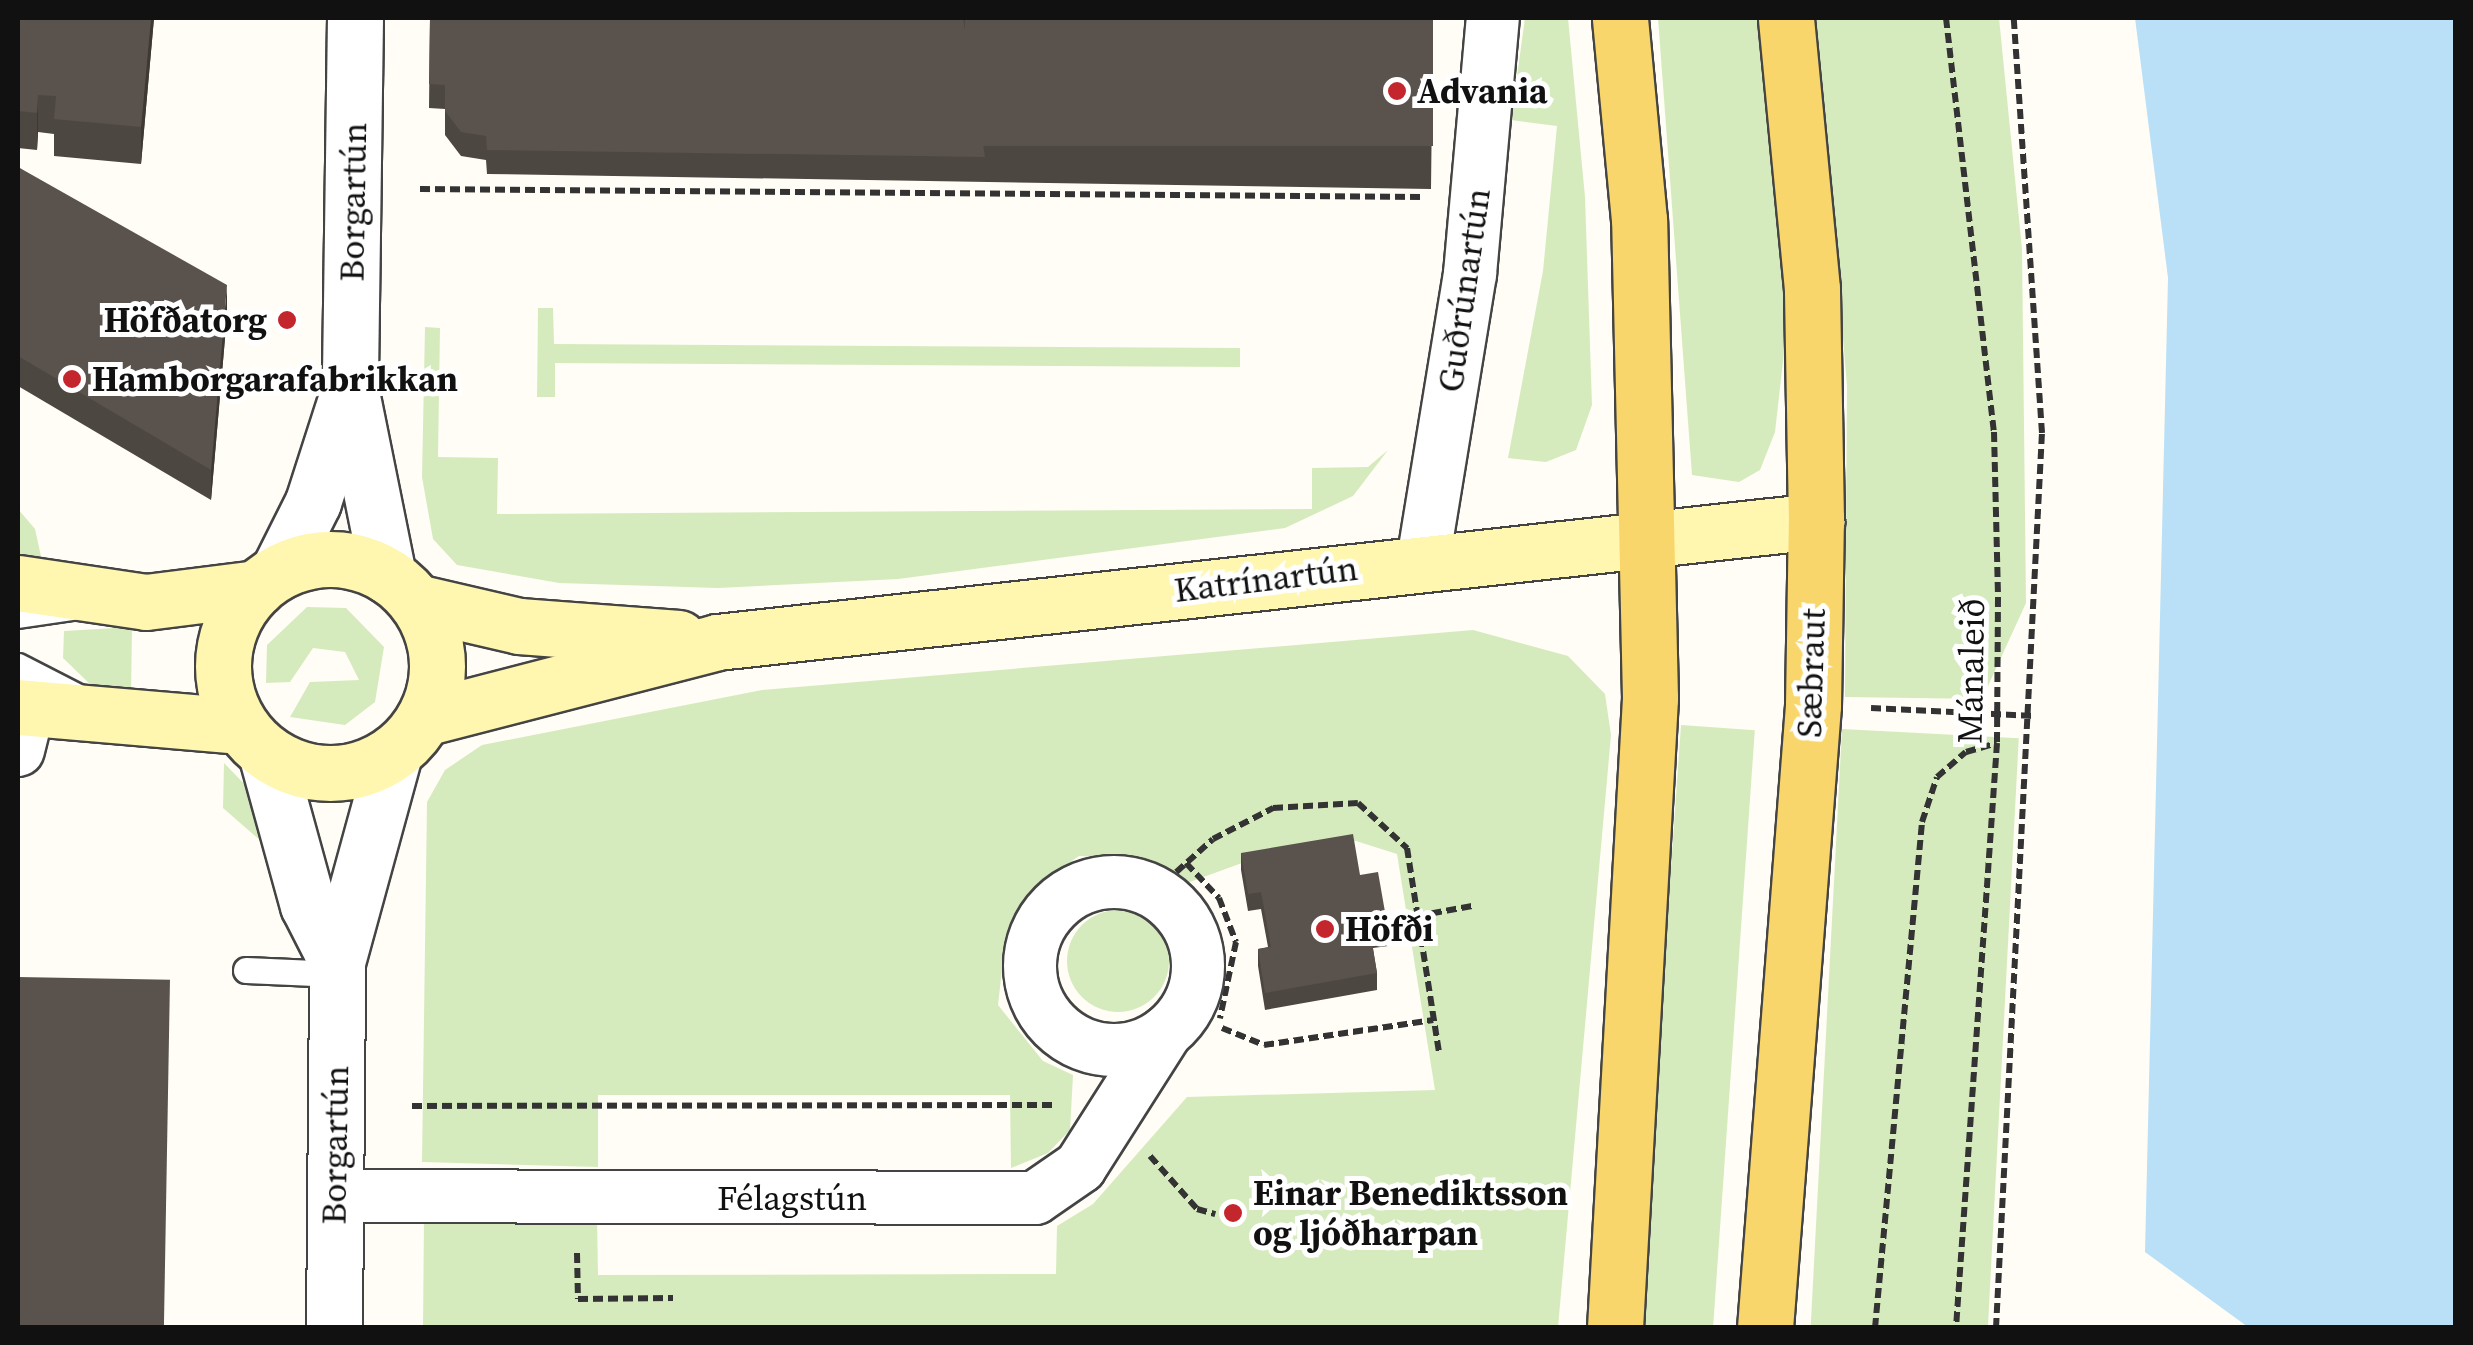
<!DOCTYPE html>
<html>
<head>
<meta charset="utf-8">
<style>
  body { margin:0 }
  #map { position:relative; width:2473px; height:1345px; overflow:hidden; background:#fffdf5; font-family:"Source Serif 4",serif }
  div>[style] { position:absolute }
  .green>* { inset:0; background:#d5ebbd; transform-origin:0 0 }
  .round { border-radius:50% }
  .water>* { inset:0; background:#b9e0f7 }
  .path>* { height:6px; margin-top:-3px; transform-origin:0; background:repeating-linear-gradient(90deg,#333 0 10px,transparent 0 15px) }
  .roads { filter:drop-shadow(2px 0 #444) drop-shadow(-2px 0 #444) drop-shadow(0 2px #444) drop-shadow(0 -2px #444) }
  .service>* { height:25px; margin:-12.5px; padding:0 12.5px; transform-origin:12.5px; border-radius:12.5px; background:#fff }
  .minor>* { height:52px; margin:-26px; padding:0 26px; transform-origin:26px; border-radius:26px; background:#fff }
  .minor>.ring { margin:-26px; padding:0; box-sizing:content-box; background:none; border:52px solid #fff; border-radius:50% }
  .tertiary>* { height:55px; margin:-27.5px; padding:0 27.5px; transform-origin:27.5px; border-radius:27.5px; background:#fff }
  .secondary>* { height:55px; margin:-27.5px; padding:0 27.5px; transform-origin:27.5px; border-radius:27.5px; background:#fff6b0 }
  .secondary>.ring { margin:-27.5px; padding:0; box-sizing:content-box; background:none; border:55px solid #fff6b0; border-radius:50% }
  .primary>* { height:55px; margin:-27.5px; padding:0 27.5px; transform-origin:27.5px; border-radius:27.5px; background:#f9d66b }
  .wall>* { inset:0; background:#4d4742 }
  .shaded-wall>* { inset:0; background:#3f3936 }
  .building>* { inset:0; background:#5a524d; transform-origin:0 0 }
  .dots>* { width:28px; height:28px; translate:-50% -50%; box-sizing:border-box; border:5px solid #fff; border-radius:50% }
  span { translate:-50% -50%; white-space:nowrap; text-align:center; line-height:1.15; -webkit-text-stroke:10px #fff; paint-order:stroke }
  .poi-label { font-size:35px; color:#111; font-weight:700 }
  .left { translate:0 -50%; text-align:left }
  .right { translate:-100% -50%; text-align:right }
  .street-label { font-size:35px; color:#111 }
  .frame { position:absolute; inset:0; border:20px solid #111; pointer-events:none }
</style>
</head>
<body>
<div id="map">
  <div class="green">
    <div style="clip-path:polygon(1525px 18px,1568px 18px,1585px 197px,1592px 405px,1576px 450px,1546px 462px,1508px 458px,1543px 271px,1557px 126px,1511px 120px)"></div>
    <div style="clip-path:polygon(1658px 18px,1761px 18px,1789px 308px,1775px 432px,1760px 470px,1739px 482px,1692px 475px)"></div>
    <div style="clip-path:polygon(1816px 18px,1999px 18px,2022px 249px,2026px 603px,1982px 699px,1845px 697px,1847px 386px)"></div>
    <div style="clip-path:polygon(538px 308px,553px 308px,554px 344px,1240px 348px,1240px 367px,555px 363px,555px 397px,537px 397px)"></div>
    <div style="clip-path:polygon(425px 327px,440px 328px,438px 457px,498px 458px,497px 514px,1312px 509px,1312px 468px,1368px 467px,1388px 450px,1353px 496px,1285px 528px,898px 579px,718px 588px,559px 583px,457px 565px,433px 539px,422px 477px)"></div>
    <div style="clip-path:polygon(18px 509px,35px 529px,42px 561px,18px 563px)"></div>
    <div style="clip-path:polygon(307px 607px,346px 608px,384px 647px,375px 702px,345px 725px,290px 717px,310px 682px,359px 680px,345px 652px,313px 648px,290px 682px,266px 683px,267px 645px)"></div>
    <div style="clip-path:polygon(132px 627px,131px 695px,94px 688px,63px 658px,64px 631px)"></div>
    <div style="clip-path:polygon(1473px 630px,1568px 656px,1605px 694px,1611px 735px,1558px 1327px,423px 1327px,424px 1219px,597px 1218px,598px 1275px,1056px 1274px,1057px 1226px,1093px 1204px,1187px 1097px,1435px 1090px,1397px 854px,1356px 841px,1253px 859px,1187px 883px,1126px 858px,1079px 856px,1041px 882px,1006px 934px,998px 1005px,1043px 1061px,1073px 1075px,1070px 1130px,1048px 1153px,1011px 1168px,1010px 1095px,598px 1095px,598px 1167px,422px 1162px,427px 802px,445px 770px,482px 745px,762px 690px)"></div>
    <div style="left:1681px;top:725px;width:74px;height:605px;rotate:4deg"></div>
    <div style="left:1842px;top:729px;width:177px;height:600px;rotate:3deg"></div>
    <div style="clip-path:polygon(224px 763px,255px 795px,269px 832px,261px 841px,223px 808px)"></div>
    <div class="round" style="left:1067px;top:910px;width:102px;height:102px"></div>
  </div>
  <div class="water">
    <div style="clip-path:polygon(2135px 18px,2455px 18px,2455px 1327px,2248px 1327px,2145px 1252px,2168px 278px)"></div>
  </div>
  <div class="path">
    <div style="left:1946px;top:18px;width:417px;rotate:83.4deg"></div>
    <div style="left:1994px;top:432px;width:165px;rotate:88.6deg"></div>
    <div style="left:1998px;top:597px;width:146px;rotate:90.4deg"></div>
    <div style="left:1997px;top:743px;width:586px;rotate:94.01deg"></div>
    <div style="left:420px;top:189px;width:1002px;rotate:0.46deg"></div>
    <div style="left:1871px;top:708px;width:163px;rotate:2.8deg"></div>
    <div style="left:1186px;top:863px;width:48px;rotate:46.7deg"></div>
    <div style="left:1219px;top:898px;width:47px;rotate:68.9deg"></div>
    <div style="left:1236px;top:942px;width:78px;rotate:101.9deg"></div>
    <div style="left:1154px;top:892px;width:79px;rotate:-41.9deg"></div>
    <div style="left:1213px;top:839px;width:68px;rotate:-27.3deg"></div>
    <div style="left:1273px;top:808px;width:85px;rotate:-3.4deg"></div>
    <div style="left:1358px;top:803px;width:67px;rotate:42.6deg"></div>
    <div style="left:1407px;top:848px;width:207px;rotate:81.1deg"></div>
    <div style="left:1417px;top:916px;width:56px;rotate:-10.3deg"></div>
    <div style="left:1222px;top:1028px;width:45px;rotate:22deg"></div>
    <div style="left:1264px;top:1045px;width:171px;rotate:-8.4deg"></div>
    <div style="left:412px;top:1106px;width:644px;rotate:-0.09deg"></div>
    <div style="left:1150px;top:1156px;width:71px;rotate:48.4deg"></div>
    <div style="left:1197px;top:1209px;width:19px;rotate:16deg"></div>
    <div style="left:577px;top:1253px;width:46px;rotate:88.8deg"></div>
    <div style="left:578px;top:1299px;width:95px;rotate:-0.6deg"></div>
    <div style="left:1875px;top:1328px;width:508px;rotate:-84.69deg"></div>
    <div style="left:1922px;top:822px;width:47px;rotate:-71.6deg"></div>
    <div style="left:1937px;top:777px;width:38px;rotate:-41deg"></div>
    <div style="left:1966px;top:752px;width:32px;rotate:-16deg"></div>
    <div style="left:1996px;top:1328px;width:896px;rotate:-87.06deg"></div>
    <div style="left:2042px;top:433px;width:416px;rotate:-93.9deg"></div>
  </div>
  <div class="roads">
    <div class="service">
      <div style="left:18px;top:615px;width:62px;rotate:-8.4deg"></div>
      <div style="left:18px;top:666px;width:74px;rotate:27.3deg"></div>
      <div style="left:246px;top:970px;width:91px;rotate:2.5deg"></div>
    </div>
    <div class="minor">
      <div style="left:1423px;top:561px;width:291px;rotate:-80.7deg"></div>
      <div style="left:1470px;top:274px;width:257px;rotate:-84.9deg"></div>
      <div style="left:18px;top:750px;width:41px;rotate:-76deg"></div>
      <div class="ring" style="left:1030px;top:882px;width:116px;height:116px"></div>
      <div style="left:335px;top:1196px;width:700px;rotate:0.16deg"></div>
      <div style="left:1035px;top:1198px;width:55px;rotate:-34.6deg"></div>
      <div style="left:1080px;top:1167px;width:160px;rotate:-57.5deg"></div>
    </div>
    <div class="tertiary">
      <div style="left:355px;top:18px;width:369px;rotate:90.8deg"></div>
      <div style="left:350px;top:387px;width:193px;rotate:78.6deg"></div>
      <div style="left:278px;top:572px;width:78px;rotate:-63.4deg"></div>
      <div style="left:313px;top:502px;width:118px;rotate:-72.2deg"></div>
      <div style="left:266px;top:753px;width:158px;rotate:74.6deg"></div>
      <div style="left:308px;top:905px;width:64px;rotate:63deg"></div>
      <div style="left:334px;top:1328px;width:366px;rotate:-89.5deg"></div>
      <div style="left:337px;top:962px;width:217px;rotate:-74.7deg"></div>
    </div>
    <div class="secondary">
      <div class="ring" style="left:223px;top:559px;width:159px;height:159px"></div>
      <div style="left:18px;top:583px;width:129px;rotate:8.4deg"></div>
      <div style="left:146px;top:602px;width:112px;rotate:-7.2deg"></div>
      <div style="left:416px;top:602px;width:106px;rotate:13.1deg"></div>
      <div style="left:519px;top:626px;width:160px;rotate:4.3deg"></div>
      <div style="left:18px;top:707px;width:223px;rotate:4.9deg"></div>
      <div style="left:424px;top:718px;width:303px;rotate:-14.5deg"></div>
      <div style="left:717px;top:642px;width:1106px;rotate:-6.28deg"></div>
    </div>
    <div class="primary">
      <div style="left:1615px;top:1328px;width:631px;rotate:-86.82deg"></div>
      <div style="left:1650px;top:698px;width:478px;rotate:-91.3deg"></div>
      <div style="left:1639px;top:220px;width:203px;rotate:-95.4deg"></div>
      <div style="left:1765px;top:1328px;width:625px;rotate:-85.59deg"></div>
      <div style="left:1813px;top:705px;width:184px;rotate:-89.1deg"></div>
      <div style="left:1816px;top:521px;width:232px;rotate:-91deg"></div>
      <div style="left:1812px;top:289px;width:272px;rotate:-95.5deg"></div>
    </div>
  </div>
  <div class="wall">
    <div style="clip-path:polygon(18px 18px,154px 18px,141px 164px,54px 156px,54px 134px,38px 132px,37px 150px,18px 148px)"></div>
    <div style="clip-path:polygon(430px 18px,1433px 18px,1431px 189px,487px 174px,486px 160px,461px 156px,445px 135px,445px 109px,429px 108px)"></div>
    <div style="clip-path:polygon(18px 167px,227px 315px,211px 500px,18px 386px)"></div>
    <div style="clip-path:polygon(1241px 853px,1360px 875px,1388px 929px,1388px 946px,1373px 948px,1377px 973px,1377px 990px,1265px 1010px,1258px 966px,1258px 949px,1268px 947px,1261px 909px,1248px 911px,1241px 870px)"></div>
  </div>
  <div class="shaded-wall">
    <div style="clip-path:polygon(151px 18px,154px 18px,141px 164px,141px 127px)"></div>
    <div style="clip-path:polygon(38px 95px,38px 132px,37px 150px,37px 113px)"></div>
    <div style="clip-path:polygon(227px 285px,227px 315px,211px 500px,211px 470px)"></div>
  </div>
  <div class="building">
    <div style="clip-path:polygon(18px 18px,151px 18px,141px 127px,54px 119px,56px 96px,38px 95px,37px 113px,18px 111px)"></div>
    <div style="clip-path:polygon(430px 18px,963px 18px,985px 157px,487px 150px,486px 136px,461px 132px,445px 111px,445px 85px,429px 84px)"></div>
    <div style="left:965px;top:18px;width:468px;height:128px"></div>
    <div style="clip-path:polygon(18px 167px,227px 285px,211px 470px,18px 356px)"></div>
    <div style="clip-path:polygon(1353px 834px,1360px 875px,1378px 872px,1388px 929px,1370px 932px,1377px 973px,1265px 993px,1258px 949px,1271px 947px,1261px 892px,1248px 894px,1241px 853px)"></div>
    <div style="left:18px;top:977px;width:152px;height:351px;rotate:1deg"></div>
  </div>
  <div class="dots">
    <div style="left:1397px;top:91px;background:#c4262e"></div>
    <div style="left:287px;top:320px;background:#c4262e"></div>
    <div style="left:72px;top:379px;background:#c4262e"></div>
    <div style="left:1325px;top:929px;background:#c4262e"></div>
    <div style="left:1233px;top:1213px;background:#c4262e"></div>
  </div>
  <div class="poi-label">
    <span class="left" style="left:1417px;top:91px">Advania</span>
    <span class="right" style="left:267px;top:320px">Höfðatorg</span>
    <span class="left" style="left:92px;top:379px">Hamborgarafabrikkan</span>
    <span class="left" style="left:1345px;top:929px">Höfði</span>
    <span class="left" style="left:1253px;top:1213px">Einar Benediktsson<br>og ljóðharpan</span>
  </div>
  <div class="street-label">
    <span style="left:353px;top:202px;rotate:-89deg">Borgartún</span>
    <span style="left:1464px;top:290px;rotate:-82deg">Guðrúnartún</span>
    <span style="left:1266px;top:579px;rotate:-7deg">Katrínartún</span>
    <span style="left:1971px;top:671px;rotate:-89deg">Mánaleið</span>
    <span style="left:1811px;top:673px;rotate:-88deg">Sæbraut</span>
    <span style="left:335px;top:1145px;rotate:-89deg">Borgartún</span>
    <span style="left:792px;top:1198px">Félagstún</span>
  </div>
  <div class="frame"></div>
</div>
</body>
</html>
